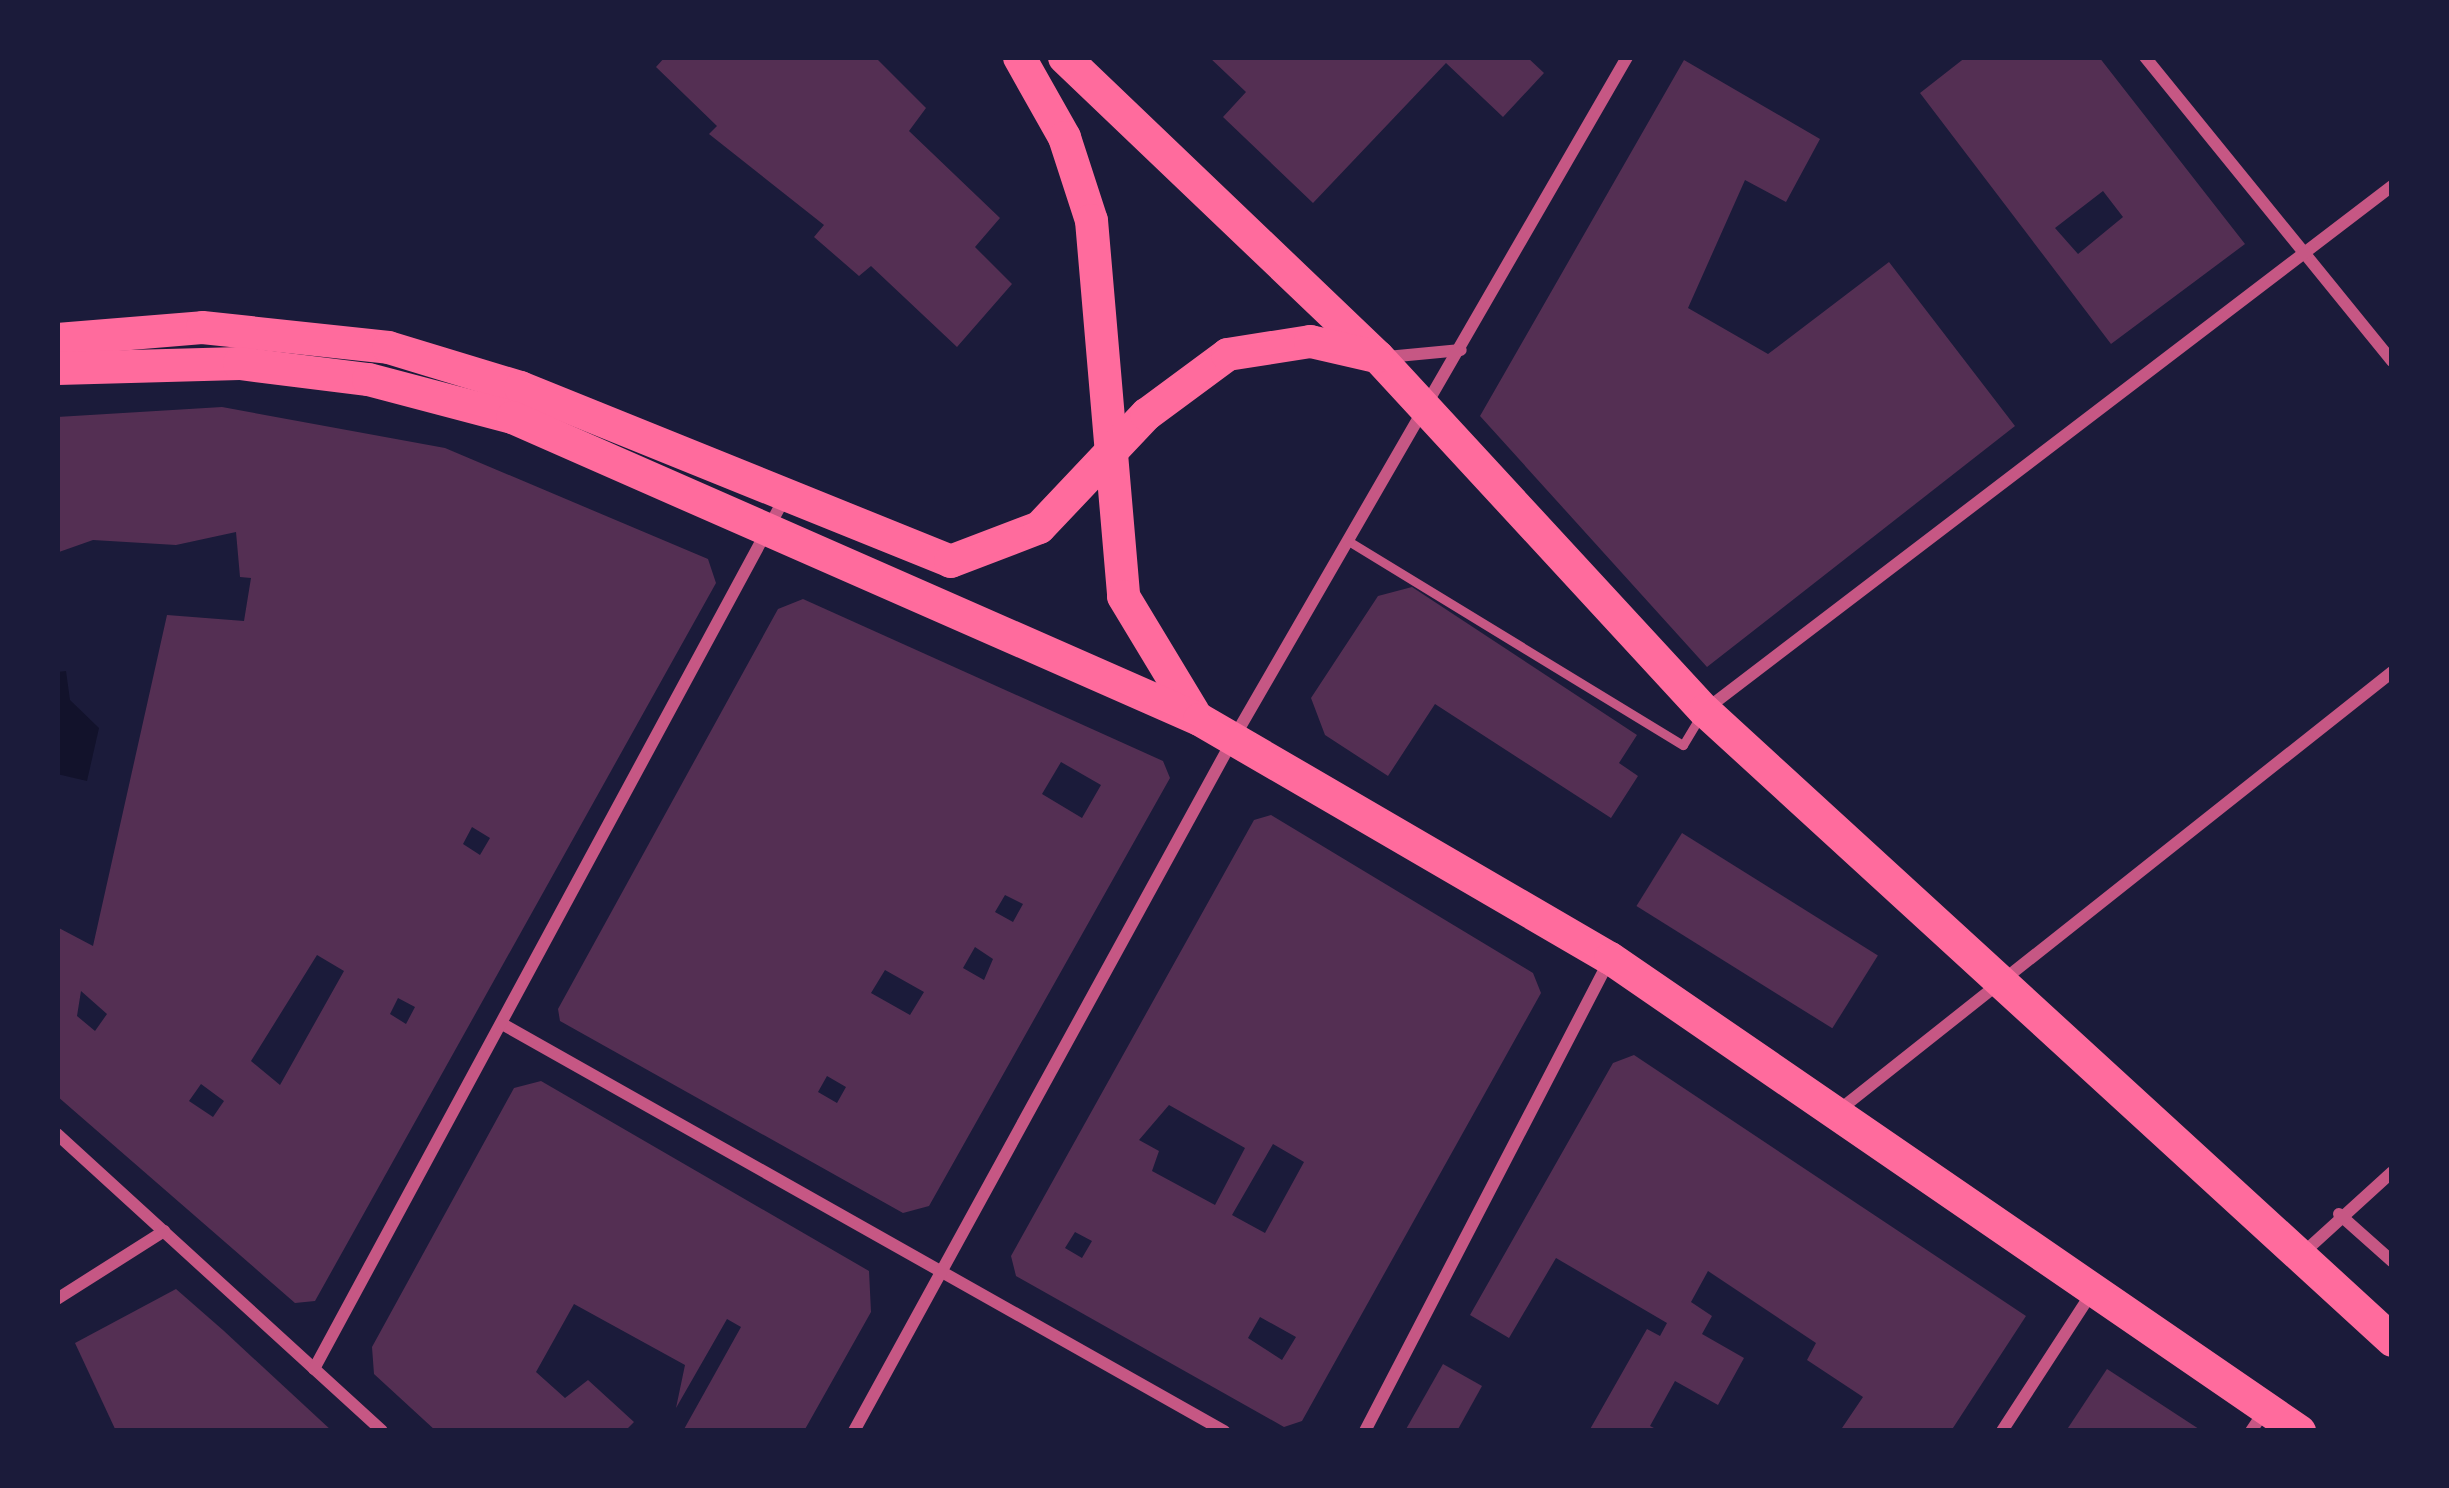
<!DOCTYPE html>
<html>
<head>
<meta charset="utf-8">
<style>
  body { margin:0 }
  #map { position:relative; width:2449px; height:1488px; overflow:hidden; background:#1b1b3a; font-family:"Sofia Sans Condensed",sans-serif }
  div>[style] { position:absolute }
  .water>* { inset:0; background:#12122b }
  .building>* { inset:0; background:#542f53; transform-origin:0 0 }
  .service>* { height:9px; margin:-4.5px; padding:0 4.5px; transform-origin:4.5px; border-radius:4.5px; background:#c65784 }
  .minor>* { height:12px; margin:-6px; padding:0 6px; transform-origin:6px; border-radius:6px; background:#c65784 }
  .trunk>* { height:33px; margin:-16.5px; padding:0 16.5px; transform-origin:16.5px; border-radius:16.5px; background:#ff6b9d }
  span { translate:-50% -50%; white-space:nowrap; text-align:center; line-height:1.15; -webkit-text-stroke:9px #1b1b3a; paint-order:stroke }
  .frame { position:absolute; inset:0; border:60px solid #1b1b3a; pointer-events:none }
</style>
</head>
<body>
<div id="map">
  <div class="water">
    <div style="clip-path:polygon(66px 671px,70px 700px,99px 728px,87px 781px,57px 774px,57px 672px)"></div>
  </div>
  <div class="building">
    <div style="clip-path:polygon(665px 57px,875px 57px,926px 108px,909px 131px,1000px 218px,975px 247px,1012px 284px,957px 347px,871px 266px,859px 276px,814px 237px,824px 225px,709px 134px,717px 126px,656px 67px)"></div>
    <div style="clip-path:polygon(1209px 57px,1527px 57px,1544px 73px,1503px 117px,1446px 63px,1313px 203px,1223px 117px,1246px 92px)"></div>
    <div style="clip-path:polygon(evenodd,1966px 57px,2099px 57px,2245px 244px,2111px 344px,1920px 93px,1966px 57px,2103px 191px,2123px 217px,2078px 254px,2055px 228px,2103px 191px)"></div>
    <div style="clip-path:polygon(1684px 60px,1820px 139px,1786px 202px,1745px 180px,1688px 308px,1768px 354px,1889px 262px,2015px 426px,1707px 667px,1480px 416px)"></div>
    <div style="clip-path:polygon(evenodd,222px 407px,445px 448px,708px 559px,716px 583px,315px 1301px,295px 1303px,57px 1096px,57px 927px,93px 946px,167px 615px,244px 621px,251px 578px,240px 577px,236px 532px,176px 545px,93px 540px,59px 552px,57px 417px,222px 407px,472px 827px,490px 838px,480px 855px,463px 844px,472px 827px,222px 407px,317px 955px,344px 971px,280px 1085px,251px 1061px,317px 955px,222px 407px,81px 991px,107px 1014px,95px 1031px,77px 1016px,81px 991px,222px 407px,398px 998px,415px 1007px,406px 1024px,390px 1014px,398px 998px,222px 407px,201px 1084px,224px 1101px,213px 1117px,189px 1101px,201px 1084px)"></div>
    <div style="clip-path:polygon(1412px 587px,1637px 735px,1619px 763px,1638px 776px,1611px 818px,1435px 704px,1388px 776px,1325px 735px,1311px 698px,1378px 596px)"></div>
    <div style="clip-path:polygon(evenodd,803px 599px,1163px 761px,1170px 778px,929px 1206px,903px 1213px,560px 1021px,558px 1009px,778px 609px,803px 599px,1061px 762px,1101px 785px,1082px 818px,1042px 794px,1061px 762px,803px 599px,1005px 895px,1023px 904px,1013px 922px,995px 912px,1005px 895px,803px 599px,975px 947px,993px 959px,984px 980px,963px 968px,975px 947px,803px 599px,885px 970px,924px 992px,910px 1015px,871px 993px,885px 970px,803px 599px,827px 1076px,846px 1087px,837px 1103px,818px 1092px,827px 1076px)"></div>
    <div style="clip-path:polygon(evenodd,1271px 815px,1533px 973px,1541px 993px,1302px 1421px,1284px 1427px,1016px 1276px,1011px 1256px,1254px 820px,1271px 815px,1169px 1105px,1245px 1148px,1215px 1205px,1152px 1171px,1159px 1151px,1139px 1140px,1169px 1105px,1271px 815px,1273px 1144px,1304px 1162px,1265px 1233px,1232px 1215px,1273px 1144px,1271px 815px,1075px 1232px,1092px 1241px,1082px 1258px,1065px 1248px,1075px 1232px,1271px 815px,1260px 1317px,1296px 1337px,1282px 1360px,1248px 1338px,1260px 1317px)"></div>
    <div style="left:1682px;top:833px;width:231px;height:86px;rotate:32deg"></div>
    <div style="clip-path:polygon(1634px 1055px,2026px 1316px,1951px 1431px,1840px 1431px,1863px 1397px,1807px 1360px,1816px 1343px,1708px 1271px,1691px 1302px,1712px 1316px,1702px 1334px,1744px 1358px,1718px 1405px,1675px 1381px,1650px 1426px,1660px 1431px,1589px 1431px,1647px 1329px,1660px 1336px,1667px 1323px,1556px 1258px,1509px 1338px,1470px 1315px,1613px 1063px)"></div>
    <div style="clip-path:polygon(541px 1081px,869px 1271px,871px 1312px,804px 1431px,683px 1431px,741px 1327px,727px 1319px,676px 1408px,685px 1365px,574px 1304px,536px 1372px,565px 1398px,588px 1380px,634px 1422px,625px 1431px,436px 1431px,374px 1374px,372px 1347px,514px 1088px)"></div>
    <div style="clip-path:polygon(176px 1289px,224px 1331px,332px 1431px,116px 1431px,75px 1343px)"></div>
    <div style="clip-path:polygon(1443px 1364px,1482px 1386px,1457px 1431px,1405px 1431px)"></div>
    <div style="clip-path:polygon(2107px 1369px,2202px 1431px,2066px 1431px)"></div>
  </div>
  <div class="service">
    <div style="left:1350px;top:542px;width:390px;rotate:31.4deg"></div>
    <div style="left:1683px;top:745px;width:35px;rotate:-59deg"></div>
  </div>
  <div class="minor">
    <div style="left:2145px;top:57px;width:392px;rotate:50.9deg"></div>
    <div style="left:1387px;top:357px;width:74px;rotate:-5.4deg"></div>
    <div style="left:1705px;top:710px;width:864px;rotate:-37.33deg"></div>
    <div style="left:504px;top:1025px;width:827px;rotate:29.42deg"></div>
    <div style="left:1838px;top:1111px;width:707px;rotate:-38.39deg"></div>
    <div style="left:57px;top:1134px;width:440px;rotate:42.4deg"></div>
    <div style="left:2339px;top:1214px;width:71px;rotate:41.6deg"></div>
    <div style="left:2302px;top:1254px;width:122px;rotate:-42.3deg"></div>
    <div style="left:57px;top:1299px;width:127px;rotate:-32.4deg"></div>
    <div style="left:314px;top:1369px;width:989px;rotate:-61.62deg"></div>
    <div style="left:854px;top:1431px;width:787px;rotate:-61.28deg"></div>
    <div style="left:1232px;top:741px;width:790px;rotate:-59.99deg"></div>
    <div style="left:1365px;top:1431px;width:532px;rotate:-62.57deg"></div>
    <div style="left:2002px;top:1431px;width:163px;rotate:-57deg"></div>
    <div style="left:2251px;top:1431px;width:25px;rotate:-56deg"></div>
  </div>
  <div class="trunk">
    <div style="left:1019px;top:57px;width:92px;rotate:60.6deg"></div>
    <div style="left:1064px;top:137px;width:87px;rotate:72deg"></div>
    <div style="left:1091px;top:220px;width:377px;rotate:85.1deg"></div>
    <div style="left:1123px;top:596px;width:135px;rotate:58.9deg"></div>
    <div style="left:1064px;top:57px;width:433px;rotate:43.7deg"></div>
    <div style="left:1377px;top:356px;width:482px;rotate:47.3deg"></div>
    <div style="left:1704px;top:710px;width:933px;rotate:42.48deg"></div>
    <div style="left:57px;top:339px;width:145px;rotate:-4.7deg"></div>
    <div style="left:202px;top:327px;width:187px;rotate:6.1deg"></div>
    <div style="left:388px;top:347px;width:138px;rotate:16.9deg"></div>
    <div style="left:520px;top:387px;width:464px;rotate:22deg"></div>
    <div style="left:950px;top:561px;width:95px;rotate:-20.9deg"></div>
    <div style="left:1039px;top:527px;width:156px;rotate:-46.6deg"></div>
    <div style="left:1146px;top:414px;width:101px;rotate:-36.5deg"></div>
    <div style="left:1227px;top:354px;width:84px;rotate:-8.9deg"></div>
    <div style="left:1310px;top:341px;width:68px;rotate:12.8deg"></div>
    <div style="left:57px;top:368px;width:182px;rotate:-1.6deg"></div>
    <div style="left:239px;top:363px;width:130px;rotate:7.1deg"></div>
    <div style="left:368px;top:379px;width:149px;rotate:14.8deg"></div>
    <div style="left:512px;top:417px;width:750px;rotate:23.73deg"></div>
    <div style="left:1199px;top:719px;width:475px;rotate:30.2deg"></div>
    <div style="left:1610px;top:958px;width:836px;rotate:34.47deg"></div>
  </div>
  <div class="frame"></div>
</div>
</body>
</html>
